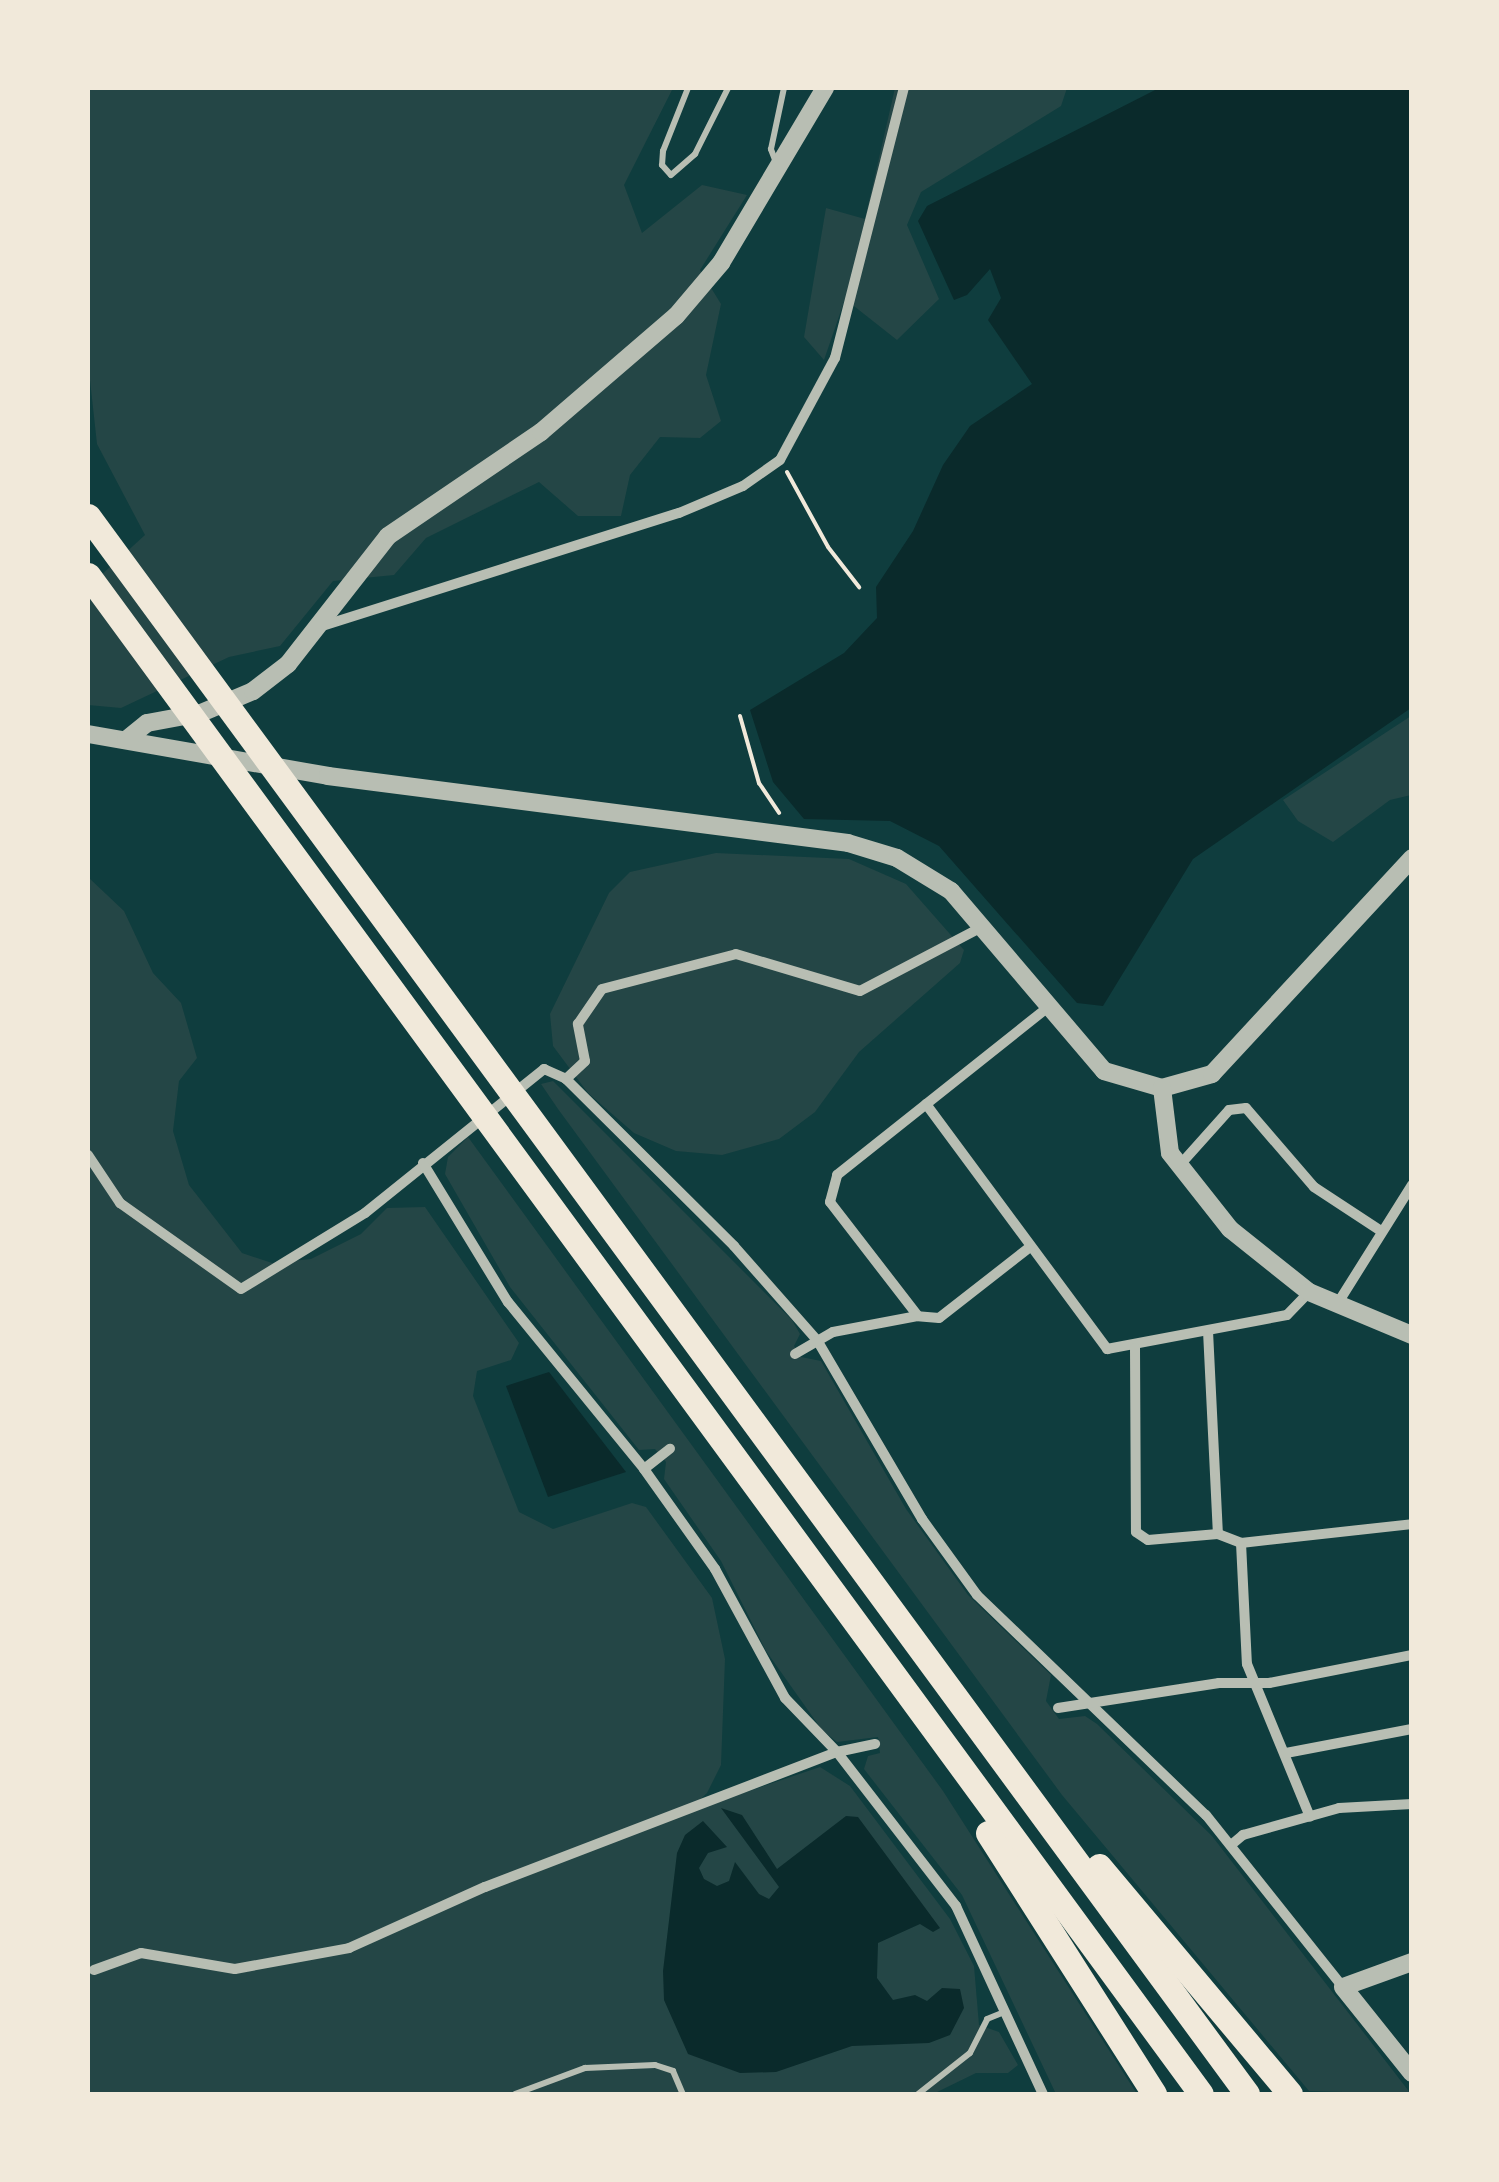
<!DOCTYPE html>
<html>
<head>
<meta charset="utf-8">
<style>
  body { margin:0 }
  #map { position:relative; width:1499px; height:2182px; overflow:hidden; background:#0f3d3e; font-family:Montserrat,sans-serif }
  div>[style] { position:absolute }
  .green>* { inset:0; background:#244646 }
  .water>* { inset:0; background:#0a2a2b }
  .path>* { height:4px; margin:-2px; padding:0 2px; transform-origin:2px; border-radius:2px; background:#f1e9da }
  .service>* { height:6px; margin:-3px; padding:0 3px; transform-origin:3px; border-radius:3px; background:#b8beb3 }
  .minor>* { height:10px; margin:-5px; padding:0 5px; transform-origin:5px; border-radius:5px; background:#b8beb3 }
  .tertiary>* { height:18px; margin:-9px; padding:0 9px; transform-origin:9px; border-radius:9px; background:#b8beb3 }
  .motorway>* { height:25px; margin:-12.5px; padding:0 12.5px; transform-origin:12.5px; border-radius:12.5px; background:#f1e9da }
  span { translate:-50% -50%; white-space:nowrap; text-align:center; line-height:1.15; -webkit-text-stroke:8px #f1e9da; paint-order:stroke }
  .frame { position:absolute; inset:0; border:90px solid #f1e9da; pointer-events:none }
</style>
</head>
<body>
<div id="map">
  <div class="green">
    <div style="clip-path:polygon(88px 88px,673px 88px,624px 185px,642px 233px,702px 185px,747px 195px,700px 270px,721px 304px,706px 375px,721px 421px,700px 438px,660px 437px,630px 475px,621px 516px,578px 516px,539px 482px,426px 538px,394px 575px,333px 581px,280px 646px,229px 657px,121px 708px,88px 705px,88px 587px,145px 535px,97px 444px,88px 362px)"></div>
    <div style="clip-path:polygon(895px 88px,1067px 88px,1061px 106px,921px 192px,907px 225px,939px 299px,897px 340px,845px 299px,824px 360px,804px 337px,826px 208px,865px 219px)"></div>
    <div style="clip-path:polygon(1411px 716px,1411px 795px,1390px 800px,1333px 842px,1298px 821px,1283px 800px)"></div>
    <div style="clip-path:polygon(716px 853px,849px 859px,906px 884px,964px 950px,960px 963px,859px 1052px,815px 1112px,779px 1139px,722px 1155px,676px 1151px,634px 1133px,588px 1093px,553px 1046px,550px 1014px,609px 893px,630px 872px)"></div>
    <div style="clip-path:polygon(88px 877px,124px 911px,153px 973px,181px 1003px,197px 1058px,179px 1081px,173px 1131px,189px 1185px,242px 1253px,272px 1263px,311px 1259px,361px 1234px,387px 1208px,425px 1207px,519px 1343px,511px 1360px,477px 1371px,473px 1396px,519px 1512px,553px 1529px,632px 1503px,646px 1507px,712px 1598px,725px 1659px,721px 1765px,707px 1793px,687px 1812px,820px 1767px,850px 1786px,950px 1919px,974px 1966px,979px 2025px,999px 2032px,1018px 2065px,1008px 2073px,976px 2073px,933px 2094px,88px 2094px)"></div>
    <div style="clip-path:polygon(553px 1081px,792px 1320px,800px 1334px,794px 1346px,801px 1357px,821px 1361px,906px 1509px,968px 1595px,1051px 1675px,1046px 1701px,1059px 1719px,1085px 1716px,1097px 1724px,1212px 1836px,1411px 2094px,1309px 2091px,1062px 1795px,558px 1109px,541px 1084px)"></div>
    <div style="clip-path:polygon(468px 1137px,943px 1791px,1137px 2094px,1056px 2094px,962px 1895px,864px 1769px,868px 1756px,880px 1753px,878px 1737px,837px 1742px,822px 1730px,766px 1651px,721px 1561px,664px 1479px,666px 1462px,655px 1449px,639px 1450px,510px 1287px,445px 1174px,448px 1157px)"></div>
  </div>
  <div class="water">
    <div style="clip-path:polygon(1159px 88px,1411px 88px,1411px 708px,1193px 859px,1103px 1006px,1077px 1003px,939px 846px,890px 821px,804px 819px,773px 782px,750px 710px,844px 653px,877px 618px,876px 587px,913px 531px,943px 465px,970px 426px,1032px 384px,988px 320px,1001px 298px,990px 269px,967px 295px,954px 300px,918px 221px,927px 206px)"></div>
    <div style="clip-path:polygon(549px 1372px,626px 1472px,548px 1497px,506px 1386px)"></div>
    <div style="clip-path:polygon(721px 1808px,742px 1815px,777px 1869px,846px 1816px,858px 1817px,940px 1928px,933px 1932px,920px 1924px,878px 1943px,877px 1978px,893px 2000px,915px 1995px,927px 2001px,942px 1988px,960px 1989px,964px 2008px,950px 2035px,929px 2043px,852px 2046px,776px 2072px,740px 2073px,688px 2054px,664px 2000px,663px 1971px,677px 1853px,685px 1835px,703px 1821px,727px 1847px,708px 1853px,699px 1868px,704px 1879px,717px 1886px,729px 1881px,735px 1862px,759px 1894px,769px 1899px,779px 1887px)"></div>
  </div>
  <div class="path">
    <div style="left:787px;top:472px;width:85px;rotate:61.3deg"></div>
    <div style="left:828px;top:547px;width:51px;rotate:52.2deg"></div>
    <div style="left:740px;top:716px;width:70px;rotate:74.2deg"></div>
    <div style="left:759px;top:783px;width:36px;rotate:56deg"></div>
  </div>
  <div class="service">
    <div style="left:688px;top:88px;width:68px;rotate:111.6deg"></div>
    <div style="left:663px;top:151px;width:14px;rotate:94deg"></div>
    <div style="left:662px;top:165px;width:13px;rotate:48deg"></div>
    <div style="left:671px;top:175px;width:32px;rotate:-41deg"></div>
    <div style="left:695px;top:154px;width:74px;rotate:-63.4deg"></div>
    <div style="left:777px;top:165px;width:17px;rotate:-111deg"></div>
    <div style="left:771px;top:149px;width:62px;rotate:-78deg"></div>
    <div style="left:515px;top:2094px;width:75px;rotate:-20.4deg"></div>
    <div style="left:585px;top:2068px;width:70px;rotate:-2.5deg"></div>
    <div style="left:655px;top:2065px;width:19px;rotate:18deg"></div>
    <div style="left:673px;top:2071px;width:25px;rotate:67deg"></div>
    <div style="left:918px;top:2094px;width:66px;rotate:-38.3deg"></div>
    <div style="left:970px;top:2053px;width:38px;rotate:-63deg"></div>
    <div style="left:987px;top:2019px;width:16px;rotate:-22deg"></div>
  </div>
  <div class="minor">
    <div style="left:319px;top:627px;width:378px;rotate:-17.6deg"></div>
    <div style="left:679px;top:513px;width:69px;rotate:-22.9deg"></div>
    <div style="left:743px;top:486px;width:45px;rotate:-35.1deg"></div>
    <div style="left:780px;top:460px;width:116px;rotate:-61.7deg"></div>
    <div style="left:835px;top:358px;width:279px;rotate:-75.7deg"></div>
    <div style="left:566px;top:1079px;width:26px;rotate:-43deg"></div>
    <div style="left:585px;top:1061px;width:38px;rotate:-101deg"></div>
    <div style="left:578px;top:1024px;width:42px;rotate:-55.6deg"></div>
    <div style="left:602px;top:989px;width:138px;rotate:-14.6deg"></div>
    <div style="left:736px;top:954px;width:129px;rotate:16.6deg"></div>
    <div style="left:860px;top:991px;width:138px;rotate:-27.7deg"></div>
    <div style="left:926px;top:1104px;width:305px;rotate:53.5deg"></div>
    <div style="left:1107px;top:1349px;width:183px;rotate:-10.7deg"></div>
    <div style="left:1287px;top:1315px;width:32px;rotate:-46deg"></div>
    <div style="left:88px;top:1155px;width:58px;rotate:56.3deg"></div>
    <div style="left:120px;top:1203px;width:148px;rotate:35.4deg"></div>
    <div style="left:241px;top:1289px;width:145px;rotate:-31.5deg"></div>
    <div style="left:365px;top:1213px;width:230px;rotate:-38.8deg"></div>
    <div style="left:544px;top:1069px;width:24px;rotate:24deg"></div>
    <div style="left:566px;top:1079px;width:237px;rotate:44.8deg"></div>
    <div style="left:734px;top:1246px;width:125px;rotate:48.6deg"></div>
    <div style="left:817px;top:1340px;width:208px;rotate:59.6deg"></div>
    <div style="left:922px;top:1519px;width:94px;rotate:54.1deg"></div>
    <div style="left:977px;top:1595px;width:318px;rotate:43.9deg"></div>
    <div style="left:1206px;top:1815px;width:220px;rotate:51.5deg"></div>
    <div style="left:423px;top:1163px;width:163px;rotate:58.6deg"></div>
    <div style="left:508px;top:1302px;width:215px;rotate:50.8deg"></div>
    <div style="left:644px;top:1469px;width:123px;rotate:54.6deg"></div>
    <div style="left:715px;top:1569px;width:147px;rotate:61.5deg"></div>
    <div style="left:785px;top:1698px;width:75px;rotate:46.1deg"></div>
    <div style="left:837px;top:1752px;width:195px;rotate:52.3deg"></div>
    <div style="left:956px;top:1906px;width:207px;rotate:65.2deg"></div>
    <div style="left:1179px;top:1166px;width:75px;rotate:-48.2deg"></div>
    <div style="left:1229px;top:1110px;width:17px;rotate:-7deg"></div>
    <div style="left:1246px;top:1108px;width:104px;rotate:49.3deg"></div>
    <div style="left:1314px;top:1187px;width:77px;rotate:33.3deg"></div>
    <div style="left:1030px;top:1247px;width:115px;rotate:142deg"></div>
    <div style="left:939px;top:1318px;width:21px;rotate:-175deg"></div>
    <div style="left:918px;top:1316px;width:144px;rotate:-127.7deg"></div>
    <div style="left:830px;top:1202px;width:28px;rotate:-75deg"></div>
    <div style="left:837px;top:1175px;width:267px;rotate:-38.5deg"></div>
    <div style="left:1336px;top:1306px;width:143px;rotate:-57.9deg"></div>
    <div style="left:1208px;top:1331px;width:203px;rotate:87.2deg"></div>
    <div style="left:1218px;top:1534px;width:25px;rotate:21deg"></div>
    <div style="left:1241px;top:1543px;width:172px;rotate:-6.3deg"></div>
    <div style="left:1135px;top:1348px;width:184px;rotate:89.7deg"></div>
    <div style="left:1136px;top:1532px;width:14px;rotate:34deg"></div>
    <div style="left:1148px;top:1540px;width:70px;rotate:-4.9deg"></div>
    <div style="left:795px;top:1354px;width:44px;rotate:-30.1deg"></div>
    <div style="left:833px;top:1332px;width:86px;rotate:-10.7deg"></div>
    <div style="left:644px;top:1469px;width:33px;rotate:-38deg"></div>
    <div style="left:1241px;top:1543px;width:121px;rotate:87.2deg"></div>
    <div style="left:1247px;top:1664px;width:165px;rotate:67.6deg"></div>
    <div style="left:1058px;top:1708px;width:163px;rotate:-8.8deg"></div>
    <div style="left:1219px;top:1683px;width:50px"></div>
    <div style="left:1269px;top:1683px;width:146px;rotate:-11.1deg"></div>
    <div style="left:1286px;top:1753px;width:128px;rotate:-10.8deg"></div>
    <div style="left:1231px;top:1845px;width:16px;rotate:-40deg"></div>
    <div style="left:1243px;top:1835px;width:100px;rotate:-15.7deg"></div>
    <div style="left:1339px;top:1808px;width:73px;rotate:-3.1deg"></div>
    <div style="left:94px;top:1970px;width:50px;rotate:-19.9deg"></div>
    <div style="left:141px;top:1953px;width:95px;rotate:9.7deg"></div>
    <div style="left:235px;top:1969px;width:116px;rotate:-10.4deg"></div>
    <div style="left:349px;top:1948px;width:149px;rotate:-24.2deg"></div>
    <div style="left:485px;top:1887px;width:377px;rotate:-21deg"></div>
    <div style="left:837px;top:1752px;width:39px;rotate:-12deg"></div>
  </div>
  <div class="tertiary">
    <div style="left:88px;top:734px;width:244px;rotate:9.9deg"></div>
    <div style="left:328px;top:776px;width:524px;rotate:7.34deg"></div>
    <div style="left:848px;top:843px;width:51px;rotate:17deg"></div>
    <div style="left:897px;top:858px;width:63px;rotate:31.4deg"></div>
    <div style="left:951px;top:891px;width:236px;rotate:49.6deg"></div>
    <div style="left:1104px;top:1071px;width:60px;rotate:16.3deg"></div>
    <div style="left:1162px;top:1088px;width:52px;rotate:-15.6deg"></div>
    <div style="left:1212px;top:1074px;width:294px;rotate:-47.2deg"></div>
    <div style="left:126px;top:740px;width:27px;rotate:-39deg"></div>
    <div style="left:147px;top:723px;width:55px;rotate:-10.5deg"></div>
    <div style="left:201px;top:713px;width:56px;rotate:-22.9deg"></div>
    <div style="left:253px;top:691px;width:44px;rotate:-37.6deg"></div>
    <div style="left:288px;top:664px;width:162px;rotate:-52deg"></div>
    <div style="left:388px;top:536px;width:185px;rotate:-34.2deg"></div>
    <div style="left:541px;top:432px;width:178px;rotate:-40.7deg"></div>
    <div style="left:676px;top:316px;width:70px;rotate:-49.7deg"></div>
    <div style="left:721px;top:263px;width:204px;rotate:-59.3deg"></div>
    <div style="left:1162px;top:1088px;width:65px;rotate:83deg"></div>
    <div style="left:1170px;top:1153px;width:97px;rotate:51.7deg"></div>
    <div style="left:1230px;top:1229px;width:101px;rotate:38.6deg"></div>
    <div style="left:1309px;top:1292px;width:112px;rotate:22.7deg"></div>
    <div style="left:1412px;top:1962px;width:73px;rotate:160.1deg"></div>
    <div style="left:1343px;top:1987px;width:110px;rotate:51.3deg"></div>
  </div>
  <div class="motorway">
    <div style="left:88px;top:516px;width:1958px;rotate:53.7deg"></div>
    <div style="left:88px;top:575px;width:1883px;rotate:53.77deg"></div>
    <div style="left:988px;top:1833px;width:309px;rotate:57.5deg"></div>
    <div style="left:1099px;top:1866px;width:297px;rotate:50deg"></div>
  </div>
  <div class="frame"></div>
</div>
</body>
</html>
